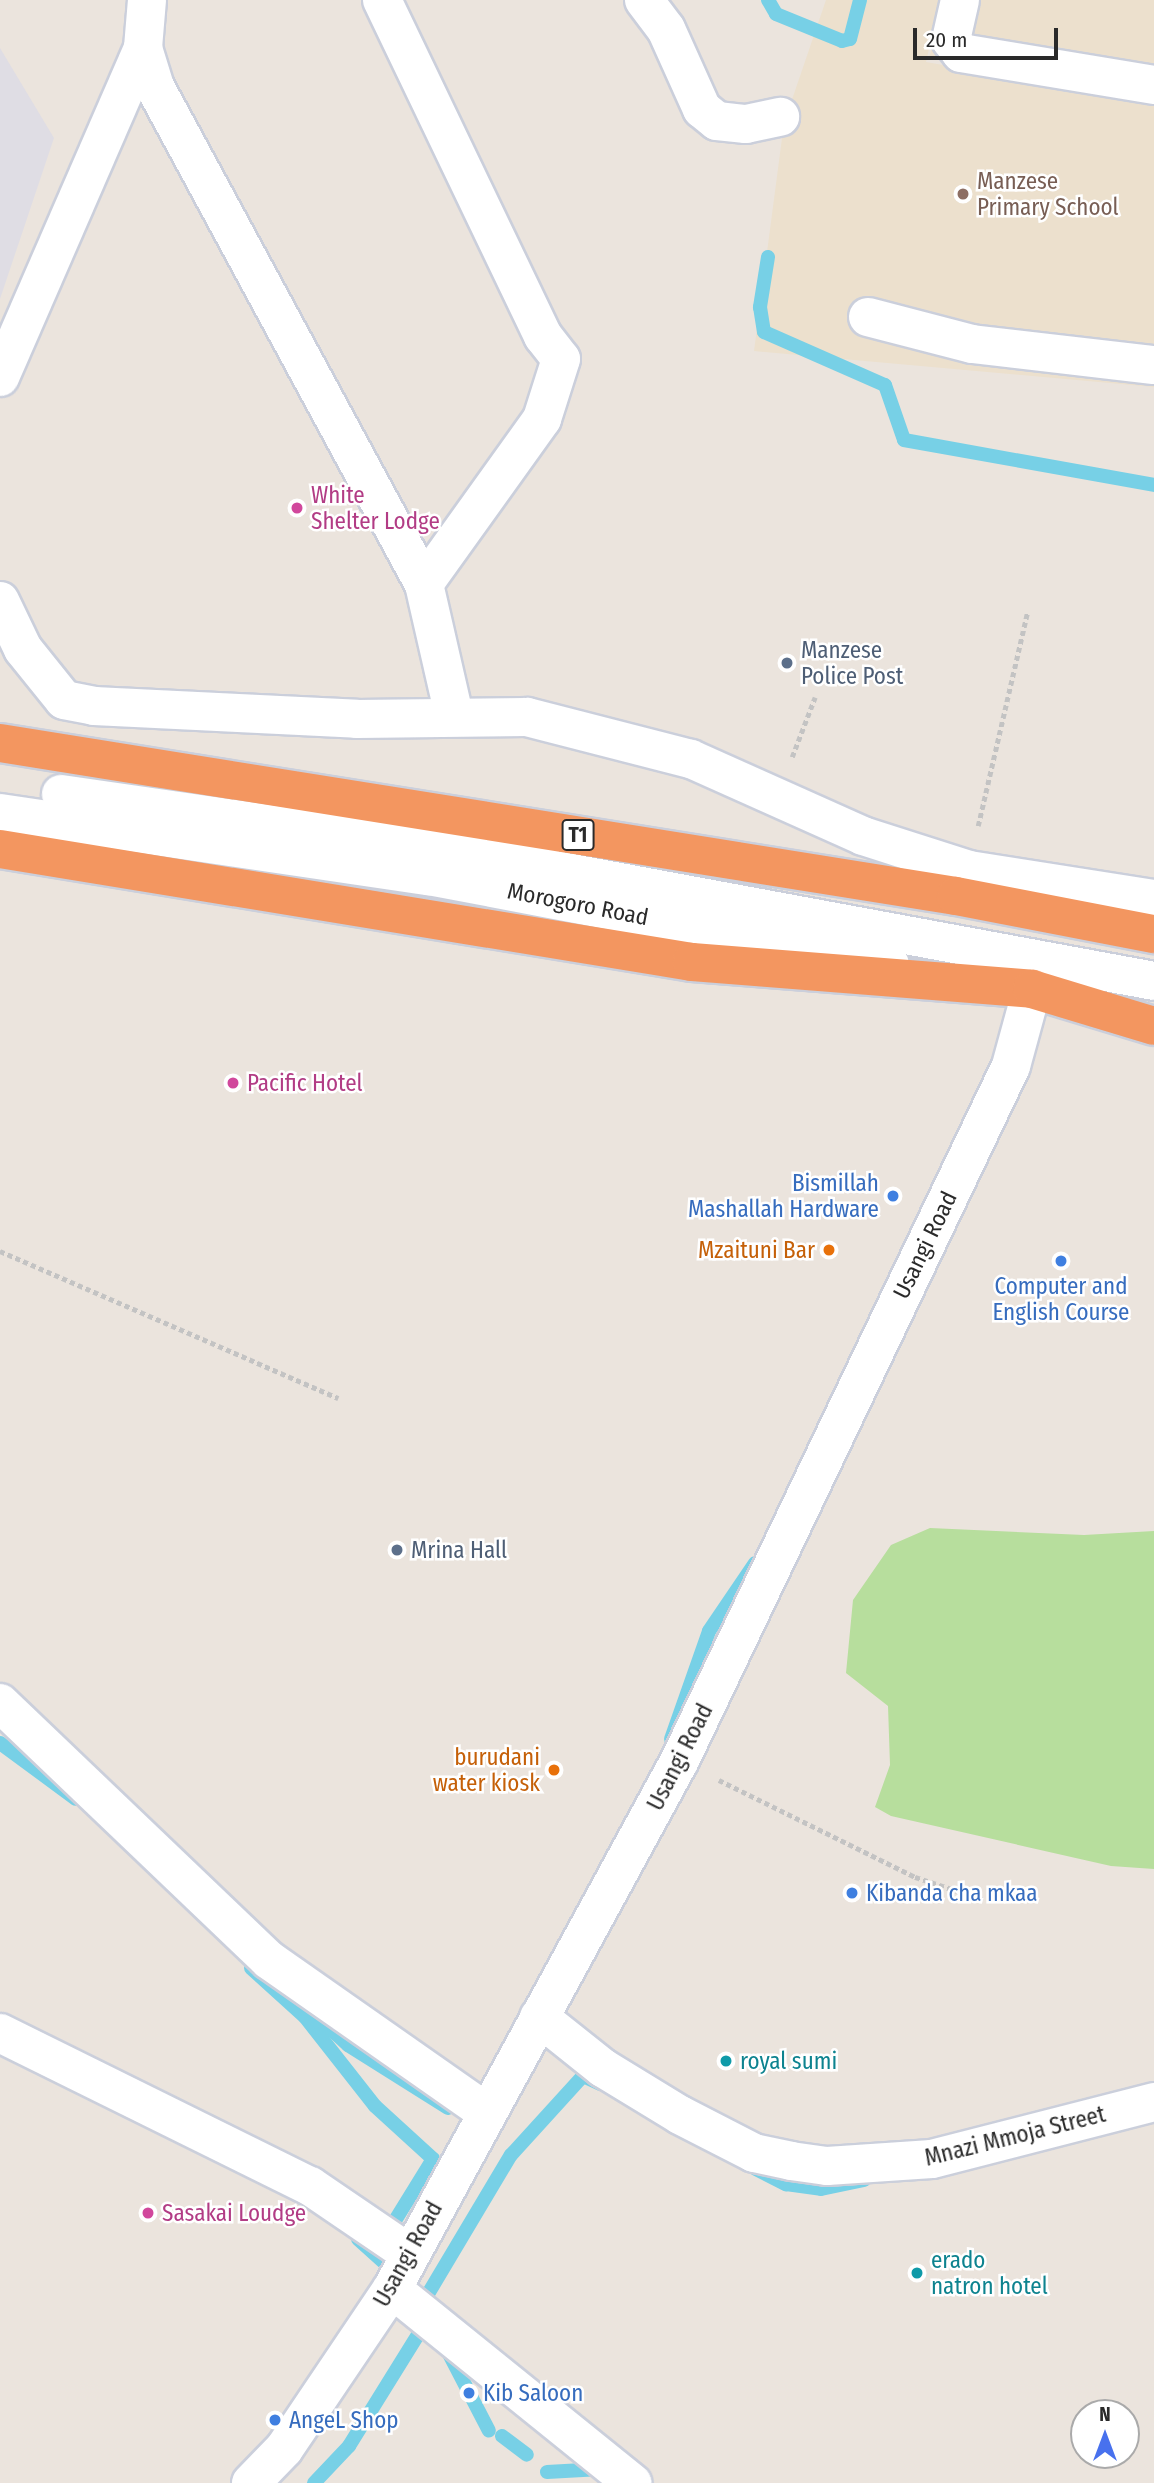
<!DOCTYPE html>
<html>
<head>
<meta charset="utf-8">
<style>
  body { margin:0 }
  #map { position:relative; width:1154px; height:2483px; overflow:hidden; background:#ebe4dd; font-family:"Fira Sans Condensed",sans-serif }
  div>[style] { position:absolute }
  .industrial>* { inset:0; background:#dfdde4 }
  .education>* { inset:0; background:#ece0cd }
  .green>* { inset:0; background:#b7de9d }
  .stream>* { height:14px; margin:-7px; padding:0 7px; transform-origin:7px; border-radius:7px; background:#77d0e6 }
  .path>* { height:4.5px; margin-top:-2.25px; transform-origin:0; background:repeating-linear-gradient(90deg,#c3c3c3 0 5px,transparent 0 8.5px) }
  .roads { filter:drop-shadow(2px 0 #cbcfdb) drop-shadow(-2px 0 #cbcfdb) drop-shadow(0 2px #cbcfdb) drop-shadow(0 -2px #cbcfdb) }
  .minor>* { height:38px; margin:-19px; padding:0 19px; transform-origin:19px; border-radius:19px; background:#fff }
  .highway>* { height:38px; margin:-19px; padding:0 19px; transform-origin:19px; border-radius:19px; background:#f39660 }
  .dots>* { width:19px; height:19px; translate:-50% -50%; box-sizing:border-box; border:4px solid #fff; border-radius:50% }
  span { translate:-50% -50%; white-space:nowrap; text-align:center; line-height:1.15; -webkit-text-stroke:5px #fff; paint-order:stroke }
  .shield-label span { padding:2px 5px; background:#fff; border:2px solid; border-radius:5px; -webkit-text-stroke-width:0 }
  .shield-label { font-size:21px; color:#2a2a2a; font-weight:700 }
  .education-label { font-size:23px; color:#785e54 }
  .left { translate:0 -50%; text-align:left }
  .hotel-label { font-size:23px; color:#b23c85 }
  .service-label { font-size:23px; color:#4e5e75 }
  .street-label { font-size:23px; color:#2a2a2a }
  .shop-label { font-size:23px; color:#366cbe }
  .right { translate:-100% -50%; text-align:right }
  .food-label { font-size:23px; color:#c56008 }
  .culture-label { font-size:23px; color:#0d838f }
  .north { position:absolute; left:1070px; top:2399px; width:70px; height:70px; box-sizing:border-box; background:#fff; border:2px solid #aaa; border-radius:50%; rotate:0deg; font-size:19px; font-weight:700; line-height:28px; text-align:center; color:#2a2a2a }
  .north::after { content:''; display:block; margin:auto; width:24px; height:32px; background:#4871ee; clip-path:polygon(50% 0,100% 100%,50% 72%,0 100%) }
  .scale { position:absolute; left:913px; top:28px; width:145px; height:32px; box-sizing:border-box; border:4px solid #2a2a2a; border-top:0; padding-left:9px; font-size:21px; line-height:24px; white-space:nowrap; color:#2a2a2a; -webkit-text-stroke:5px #fff; paint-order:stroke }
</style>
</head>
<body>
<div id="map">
  <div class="industrial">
    <div style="clip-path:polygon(0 48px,54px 138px,0 299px)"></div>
  </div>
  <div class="education">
    <div style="clip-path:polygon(826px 0,940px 0,926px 62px,1154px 102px,1154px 387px,754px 351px,784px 123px)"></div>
    <div style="clip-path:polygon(945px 0,1154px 0,1154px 91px,929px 58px)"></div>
  </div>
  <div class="green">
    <div style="clip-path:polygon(930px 1528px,1084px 1535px,1154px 1531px,1154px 1869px,1111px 1866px,891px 1816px,875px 1807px,890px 1765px,888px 1706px,846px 1673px,853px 1600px,891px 1545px)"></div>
  </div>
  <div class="stream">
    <div style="left:768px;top:0;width:16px;rotate:60deg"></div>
    <div style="left:776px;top:14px;width:71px;rotate:22.2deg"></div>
    <div style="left:842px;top:41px;width:8px;rotate:-14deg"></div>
    <div style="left:850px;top:39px;width:40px;rotate:-75.6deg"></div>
    <div style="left:768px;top:257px;width:51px;rotate:99.1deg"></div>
    <div style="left:760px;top:307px;width:25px;rotate:81deg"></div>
    <div style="left:764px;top:332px;width:132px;rotate:23.7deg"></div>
    <div style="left:885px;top:385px;width:58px;rotate:70.9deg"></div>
    <div style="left:904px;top:440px;width:254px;rotate:10.2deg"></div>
    <div style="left:671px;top:1739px;width:114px;rotate:-70.6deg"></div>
    <div style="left:709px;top:1631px;width:82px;rotate:-55.9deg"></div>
    <div style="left:0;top:1743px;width:94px;rotate:36.4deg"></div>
    <div style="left:251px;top:1968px;width:73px;rotate:42.2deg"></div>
    <div style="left:305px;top:2017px;width:113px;rotate:51.8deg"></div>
    <div style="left:375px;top:2106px;width:79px;rotate:42.4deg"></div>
    <div style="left:433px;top:2159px;width:89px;rotate:121.7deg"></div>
    <div style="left:300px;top:2001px;width:65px;rotate:42.5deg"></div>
    <div style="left:348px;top:2045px;width:118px;rotate:32.2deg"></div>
    <div style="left:756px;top:2169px;width:34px;rotate:27deg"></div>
    <div style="left:786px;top:2184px;width:35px;rotate:8deg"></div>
    <div style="left:821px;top:2189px;width:44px;rotate:-11.8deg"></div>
    <div style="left:358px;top:2239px;width:40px;rotate:42deg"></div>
    <div style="left:428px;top:2311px;width:12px;rotate:-104deg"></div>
    <div style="left:425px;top:2299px;width:168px;rotate:-59.2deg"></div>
    <div style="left:511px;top:2155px;width:107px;rotate:-47.7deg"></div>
    <div style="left:583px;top:2076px;width:19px;rotate:25deg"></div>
    <div style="left:446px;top:2348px;width:93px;rotate:62.6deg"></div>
    <div style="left:502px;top:2436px;width:31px;rotate:37deg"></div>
    <div style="left:547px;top:2472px;width:54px;rotate:-3.2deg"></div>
    <div style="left:314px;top:2483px;width:51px;rotate:-46.6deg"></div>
    <div style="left:349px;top:2446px;width:148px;rotate:-58.2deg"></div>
  </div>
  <div class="path">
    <div style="left:792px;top:757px;width:64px;rotate:-69deg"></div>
    <div style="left:978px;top:826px;width:219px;rotate:-77deg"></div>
    <div style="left:0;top:1251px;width:369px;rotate:23.5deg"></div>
    <div style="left:719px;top:1780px;width:219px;rotate:26.3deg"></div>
    <div style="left:915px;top:1877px;width:71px;rotate:18.2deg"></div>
  </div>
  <div class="roads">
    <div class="minor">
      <div style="left:147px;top:0;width:48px;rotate:94.8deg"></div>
      <div style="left:143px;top:48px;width:41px;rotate:72.9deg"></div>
      <div style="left:155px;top:87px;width:565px;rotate:61.58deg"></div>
      <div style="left:424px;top:584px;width:134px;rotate:77.1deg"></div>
      <div style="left:382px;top:0;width:373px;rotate:64.4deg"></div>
      <div style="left:543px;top:336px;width:29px;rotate:52deg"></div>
      <div style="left:561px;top:359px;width:63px;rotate:107.6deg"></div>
      <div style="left:542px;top:419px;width:203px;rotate:125.6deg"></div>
      <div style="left:644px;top:0;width:36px;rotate:53deg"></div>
      <div style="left:666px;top:29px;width:88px;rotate:65.8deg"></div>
      <div style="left:702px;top:109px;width:19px;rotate:39deg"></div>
      <div style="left:717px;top:121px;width:29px;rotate:6deg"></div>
      <div style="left:746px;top:124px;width:35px;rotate:-12deg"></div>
      <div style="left:960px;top:0;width:41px;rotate:102.7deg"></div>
      <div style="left:951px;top:40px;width:16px;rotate:52deg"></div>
      <div style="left:961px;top:53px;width:196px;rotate:9.4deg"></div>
      <div style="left:868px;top:317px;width:107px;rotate:14.6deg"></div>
      <div style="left:972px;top:344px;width:183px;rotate:6.6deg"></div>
      <div style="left:0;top:377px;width:359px;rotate:-66.5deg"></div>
      <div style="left:0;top:601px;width:53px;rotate:64.4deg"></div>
      <div style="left:23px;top:649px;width:65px;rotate:51.2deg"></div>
      <div style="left:64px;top:700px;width:31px;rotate:11deg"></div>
      <div style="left:94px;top:706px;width:263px;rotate:2.8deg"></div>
      <div style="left:357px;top:719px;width:170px;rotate:-0.7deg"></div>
      <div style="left:527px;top:717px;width:169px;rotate:14.4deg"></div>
      <div style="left:691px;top:759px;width:188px;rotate:24.1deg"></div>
      <div style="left:863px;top:836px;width:111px;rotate:17.8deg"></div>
      <div style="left:969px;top:870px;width:187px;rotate:8.9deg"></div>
      <div style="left:61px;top:794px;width:379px;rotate:8.2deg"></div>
      <div style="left:436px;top:848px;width:730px;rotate:10.49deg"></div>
      <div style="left:0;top:813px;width:434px;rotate:8.4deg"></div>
      <div style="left:429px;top:876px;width:469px;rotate:10.8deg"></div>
      <div style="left:0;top:1703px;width:372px;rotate:43.7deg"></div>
      <div style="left:269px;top:1960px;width:264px;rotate:35deg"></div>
      <div style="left:539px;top:2017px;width:82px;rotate:38.6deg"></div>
      <div style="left:603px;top:2068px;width:90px;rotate:31.4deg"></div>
      <div style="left:680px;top:2115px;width:83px;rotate:27.2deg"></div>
      <div style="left:754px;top:2153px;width:38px;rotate:12deg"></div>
      <div style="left:791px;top:2161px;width:36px;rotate:8deg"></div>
      <div style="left:827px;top:2166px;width:105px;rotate:-3.8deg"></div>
      <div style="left:932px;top:2159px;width:229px;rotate:-14.4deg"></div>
      <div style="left:0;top:2033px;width:346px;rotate:26.3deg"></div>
      <div style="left:310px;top:2186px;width:121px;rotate:34.2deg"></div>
      <div style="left:392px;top:2289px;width:309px;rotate:38.9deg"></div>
      <div style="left:251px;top:2483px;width:47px;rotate:-45.9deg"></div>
      <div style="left:284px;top:2449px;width:193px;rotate:-56deg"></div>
      <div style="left:392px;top:2289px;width:602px;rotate:-61.44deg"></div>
      <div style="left:680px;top:1760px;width:769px;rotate:-64.5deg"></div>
      <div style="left:1011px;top:1066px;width:80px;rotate:-74.7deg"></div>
    </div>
    <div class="highway">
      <div style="left:0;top:743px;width:968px;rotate:9.09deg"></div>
      <div style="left:956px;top:896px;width:202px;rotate:10.9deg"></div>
      <div style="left:0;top:849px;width:701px;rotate:9.27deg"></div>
      <div style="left:692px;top:962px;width:341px;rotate:4.5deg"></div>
      <div style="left:1032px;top:989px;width:127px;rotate:16.9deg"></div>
    </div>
  </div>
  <div class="dots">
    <div style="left:963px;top:194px;background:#8d6e63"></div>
    <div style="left:297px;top:508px;background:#d1479c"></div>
    <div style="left:787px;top:663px;background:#5c6f8a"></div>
    <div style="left:233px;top:1083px;background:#d1479c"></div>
    <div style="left:893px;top:1196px;background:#3f7fe0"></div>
    <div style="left:829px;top:1250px;background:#e8710a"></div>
    <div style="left:1061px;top:1261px;background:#3f7fe0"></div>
    <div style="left:397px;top:1550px;background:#5c6f8a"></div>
    <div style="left:554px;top:1770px;background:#e8710a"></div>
    <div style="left:852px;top:1893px;background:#3f7fe0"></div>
    <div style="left:726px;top:2061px;background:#0f9aa8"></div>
    <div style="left:148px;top:2213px;background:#d1479c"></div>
    <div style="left:917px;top:2273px;background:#0f9aa8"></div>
    <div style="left:469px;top:2393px;background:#3f7fe0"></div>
    <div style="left:275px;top:2420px;background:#3f7fe0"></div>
  </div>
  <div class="shield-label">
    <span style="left:578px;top:835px">T1</span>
  </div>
  <div class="education-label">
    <span class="left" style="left:977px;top:194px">Manzese<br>Primary School</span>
  </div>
  <div class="hotel-label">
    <span class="left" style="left:311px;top:508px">White<br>Shelter Lodge</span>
    <span class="left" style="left:247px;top:1083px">Pacific Hotel</span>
    <span class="left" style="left:162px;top:2213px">Sasakai Loudge</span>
  </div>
  <div class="service-label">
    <span class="left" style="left:801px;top:663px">Manzese<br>Police Post</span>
    <span class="left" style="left:411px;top:1550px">Mrina Hall</span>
  </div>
  <div class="street-label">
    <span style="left:578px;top:904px;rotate:11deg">Morogoro Road</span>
    <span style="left:925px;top:1245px;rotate:-64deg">Usangi Road</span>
    <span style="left:680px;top:1757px;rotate:-63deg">Usangi Road</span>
    <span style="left:1015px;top:2136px;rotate:-14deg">Mnazi Mmoja Street</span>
    <span style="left:408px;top:2254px;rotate:-61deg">Usangi Road</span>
  </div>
  <div class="shop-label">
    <span class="right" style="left:879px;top:1196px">Bismillah<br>Mashallah Hardware</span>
    <span style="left:1061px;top:1299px">Computer and<br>English Course</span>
    <span class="left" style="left:866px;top:1893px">Kibanda cha mkaa</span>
    <span class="left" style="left:483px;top:2393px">Kib Saloon</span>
    <span class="left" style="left:289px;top:2420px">AngeL Shop</span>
  </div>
  <div class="food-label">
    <span class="right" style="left:815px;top:1250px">Mzaituni Bar</span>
    <span class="right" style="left:540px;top:1770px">burudani<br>water kiosk</span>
  </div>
  <div class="culture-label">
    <span class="left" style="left:740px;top:2061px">royal sumi</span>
    <span class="left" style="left:931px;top:2273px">erado<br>natron hotel</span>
  </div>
  <div class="north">N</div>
  <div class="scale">20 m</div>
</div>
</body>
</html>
